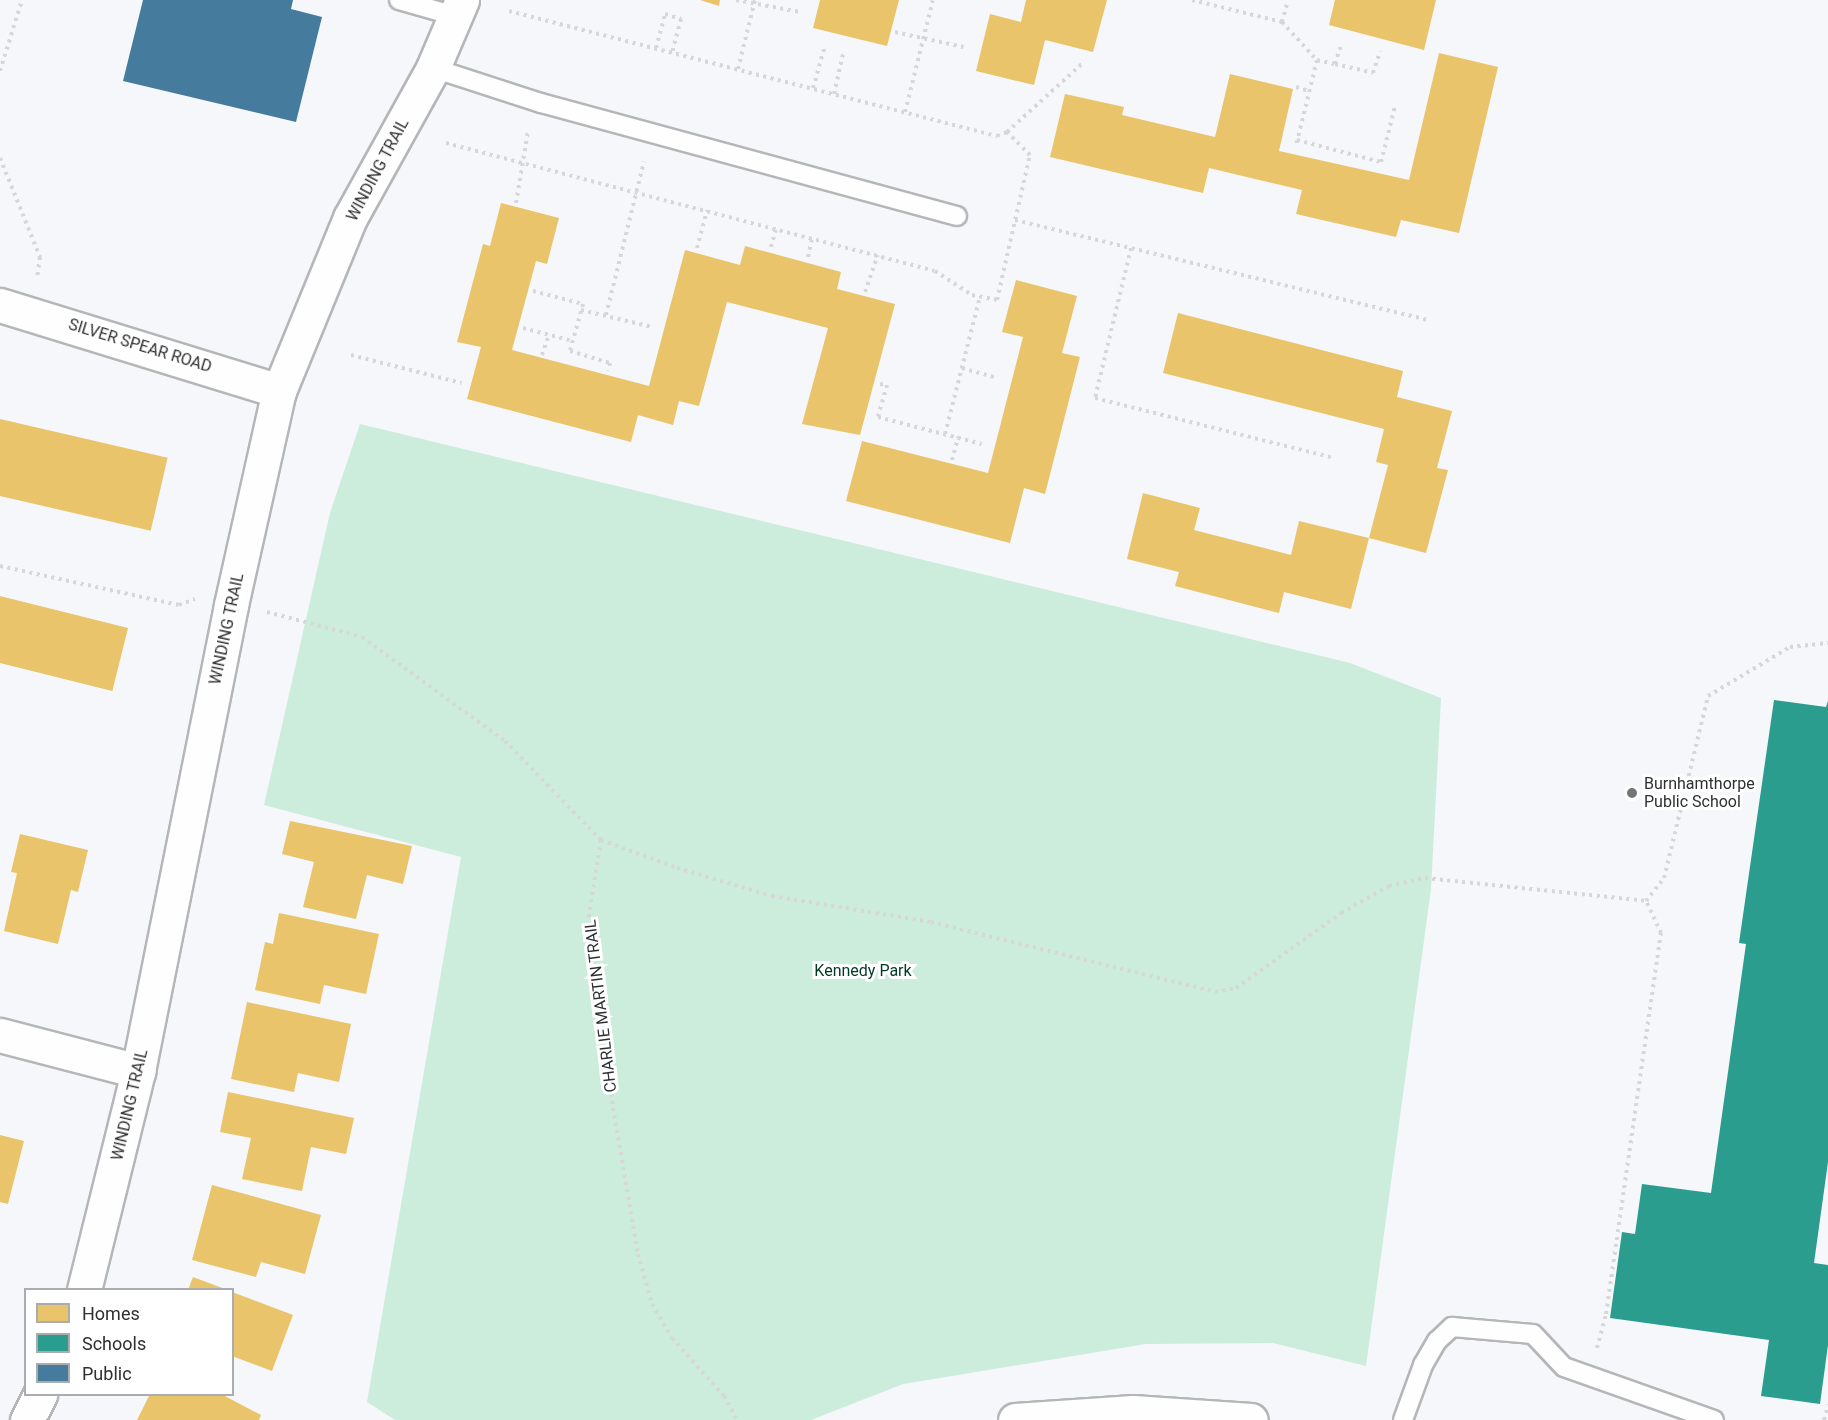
<!DOCTYPE html>
<html>
<head>
<meta charset="utf-8">
<style>
  body { margin:0 }
  #map { position:relative; width:1828px; height:1420px; overflow:hidden; background:#f5f7fa; font-family:Roboto,sans-serif }
  div>[style] { position:absolute }
  .green>* { inset:0; background:#ccecdc }
  .homes>* { inset:0; background:#e9c46a; transform-origin:0 0 }
  .schools>* { inset:0; background:#2a9d8f }
  .public>* { inset:0; background:#457b9d }
  .path>* { height:4px; margin-top:-2px; transform-origin:0; background:repeating-linear-gradient(90deg,#d7d7d7 0 3px,transparent 0 7.5px) }
  .roads { filter:drop-shadow(2px 0 #b4b6b8) drop-shadow(-2px 0 #b4b6b8) drop-shadow(0 2px #b4b6b8) drop-shadow(0 -2px #b4b6b8) }
  .lane>* { height:18px; margin:-9px; padding:0 9px; transform-origin:9px; border-radius:9px; background:#fefefe }
  .street>* { height:33px; margin:-16.5px; padding:0 16.5px; transform-origin:16.5px; border-radius:16.5px; background:#fefefe }
  .secondary>* { height:33px; margin:-16.5px; padding:0 16.5px; transform-origin:16.5px; border-radius:16.5px; background:#fefefe }
  .dots>* { width:16px; height:16px; translate:-50% -50%; box-sizing:border-box; border:3px solid #fff; border-radius:50% }
  span { translate:-50% -50%; white-space:nowrap; text-align:center; line-height:1.15; -webkit-text-stroke:6px #fff; paint-order:stroke }
  .street-label { font-size:16px; color:#2e2f31 }
  .poi-label { font-size:16px; color:#2e2f31 }
  .left { translate:0 -50%; text-align:left }
  .park-label { font-size:16px; color:#013a23 }
  .legend { position:absolute; left:24px; top:1288px; width:210px; height:108px; box-sizing:border-box; background:#fff; border:2px solid #abacad; margin:0; padding:8px 10px; list-style:none; font-size:18px; color:#2e2f31 }
  .legend li { display:flex; align-items:center; gap:12px; height:30px }
  .legend b { width:30px; border:2px solid #abacad }
</style>
</head>
<body>
<div id="map">
  <div class="green">
    <div style="clip-path:polygon(360px 424px,1350px 663px,1441px 698px,1431px 889px,1366px 1366px,1273px 1343px,1146px 1344px,903px 1384px,811px 1420px,395px 1420px,367px 1402px,461px 857px,264px 805px,330px 513px)"></div>
  </div>
  <div class="homes">
    <div style="clip-path:polygon(700px 0,720px 0,719px 6px)"></div>
    <div style="clip-path:polygon(820px 0,899px 0,887px 46px,813px 28px)"></div>
    <div style="clip-path:polygon(1026px 0,1107px 0,1093px 52px,1045px 40px,1034px 85px,976px 71px,990px 14px,1021px 22px)"></div>
    <div style="clip-path:polygon(1335px 0,1436px 0,1424px 50px,1329px 25px)"></div>
    <div style="clip-path:polygon(1439px 53px,1498px 67px,1459px 233px,1401px 220px,1396px 237px,1296px 214px,1302px 190px,1209px 168px,1203px 193px,1050px 157px,1065px 94px,1124px 107px,1122px 115px,1215px 137px,1230px 74px,1293px 89px,1279px 151px,1409px 180px)"></div>
    <div style="clip-path:polygon(501px 203px,559px 218px,547px 264px,536px 261px,512px 350px,649px 386px,685px 250px,740px 265px,745px 246px,841px 272px,837px 289px,895px 304px,860px 435px,802px 424px,828px 328px,727px 302px,699px 406px,679px 401px,673px 425px,638px 415px,631px 442px,467px 399px,481px 347px,457px 342px,483px 244px,490px 246px)"></div>
    <div style="clip-path:polygon(1016px 280px,1077px 296px,1062px 353px,1080px 357px,1045px 494px,1024px 488px,1010px 543px,846px 501px,862px 441px,988px 473px,1023px 337px,1002px 332px)"></div>
    <div style="clip-path:polygon(1178px 313px,1403px 371px,1397px 397px,1452px 411px,1437px 468px,1448px 470px,1426px 553px,1369px 538px,1388px 465px,1376px 462px,1384px 429px,1163px 373px)"></div>
    <div style="left:0;top:419px;width:172px;height:75px;rotate:13deg"></div>
    <div style="clip-path:polygon(1143px 493px,1200px 508px,1194px 530px,1291px 555px,1299px 521px,1369px 538px,1351px 609px,1284px 592px,1279px 613px,1175px 586px,1179px 572px,1127px 559px)"></div>
    <div style="left:0;top:596px;width:132px;height:65px;rotate:14deg"></div>
    <div style="clip-path:polygon(290px 821px,412px 846px,403px 884px,367px 875px,356px 919px,303px 907px,314px 862px,282px 854px)"></div>
    <div style="clip-path:polygon(20px 834px,88px 850px,78px 892px,71px 890px,58px 944px,4px 931px,17px 873px,11px 872px)"></div>
    <div style="clip-path:polygon(279px 913px,379px 934px,366px 994px,324px 985px,320px 1004px,255px 990px,265px 942px,273px 944px)"></div>
    <div style="clip-path:polygon(247px 1002px,351px 1024px,339px 1082px,298px 1073px,294px 1092px,231px 1079px)"></div>
    <div style="clip-path:polygon(228px 1092px,354px 1118px,346px 1154px,311px 1147px,302px 1191px,242px 1179px,251px 1138px,220px 1132px)"></div>
    <div style="clip-path:polygon(0 1135px,24px 1141px,8px 1204px,0 1202px)"></div>
    <div style="clip-path:polygon(212px 1185px,321px 1215px,305px 1274px,261px 1262px,256px 1277px,192px 1260px)"></div>
    <div style="clip-path:polygon(193px 1277px,225px 1289px,225px 1290px,188px 1290px)"></div>
    <div style="clip-path:polygon(232px 1292px,293px 1315px,272px 1371px,232px 1356px)"></div>
    <div style="clip-path:polygon(150px 1394px,221px 1394px,261px 1415px,259px 1420px,137px 1420px)"></div>
  </div>
  <div class="schools">
    <div style="clip-path:polygon(1774px 700px,1826px 707px,1828px 701px,1828px 1162px,1814px 1263px,1828px 1265px,1828px 1345px,1820px 1404px,1761px 1396px,1769px 1340px,1610px 1318px,1622px 1232px,1635px 1234px,1642px 1184px,1711px 1193px,1746px 944px,1739px 943px)"></div>
  </div>
  <div class="public">
    <div style="clip-path:polygon(143px 0,293px 0,291px 9px,322px 17px,296px 122px,123px 81px)"></div>
  </div>
  <div class="path">
    <div style="left:736px;top:0;width:65px;rotate:10.6deg"></div>
    <div style="left:1192px;top:0;width:93px;rotate:13.7deg"></div>
    <div style="left:1282px;top:22px;width:52px;rotate:47.4deg"></div>
    <div style="left:1317px;top:60px;width:89px;rotate:103.7deg"></div>
    <div style="left:509px;top:11px;width:504px;rotate:14.37deg"></div>
    <div style="left:997px;top:136px;width:11px;rotate:-22deg"></div>
    <div style="left:1282px;top:22px;width:20px;rotate:-75deg"></div>
    <div style="left:895px;top:32px;width:70px;rotate:12.4deg"></div>
    <div style="left:656px;top:48px;width:35px;rotate:-75deg"></div>
    <div style="left:665px;top:14px;width:17px;rotate:17deg"></div>
    <div style="left:681px;top:19px;width:34px;rotate:105deg"></div>
    <div style="left:1317px;top:60px;width:18px;rotate:13deg"></div>
    <div style="left:1335px;top:64px;width:20px;rotate:-72deg"></div>
    <div style="left:1335px;top:64px;width:39px;rotate:13deg"></div>
    <div style="left:1373px;top:73px;width:23px;rotate:-72deg"></div>
    <div style="left:738px;top:69px;width:71px;rotate:-76.2deg"></div>
    <div style="left:0;top:71px;width:74px;rotate:-72.8deg"></div>
    <div style="left:1296px;top:87px;width:14px;rotate:17deg"></div>
    <div style="left:813px;top:88px;width:41px;rotate:-74.2deg"></div>
    <div style="left:834px;top:94px;width:41px;rotate:-77.3deg"></div>
    <div style="left:905px;top:112px;width:115px;rotate:-76deg"></div>
    <div style="left:1297px;top:140px;width:87px;rotate:14.7deg"></div>
    <div style="left:1381px;top:162px;width:58px;rotate:-76deg"></div>
    <div style="left:446px;top:143px;width:505px;rotate:14.67deg"></div>
    <div style="left:935px;top:271px;width:44px;rotate:33deg"></div>
    <div style="left:972px;top:295px;width:25px;rotate:11deg"></div>
    <div style="left:997px;top:300px;width:149px;rotate:-77.2deg"></div>
    <div style="left:1030px;top:155px;width:33px;rotate:-135deg"></div>
    <div style="left:1007px;top:132px;width:104px;rotate:-42.3deg"></div>
    <div style="left:0;top:158px;width:107px;rotate:68deg"></div>
    <div style="left:40px;top:257px;width:21px;rotate:98deg"></div>
    <div style="left:516px;top:203px;width:73px;rotate:-80.5deg"></div>
    <div style="left:1015px;top:220px;width:425px;rotate:13.6deg"></div>
    <div style="left:771px;top:247px;width:20px;rotate:-75deg"></div>
    <div style="left:697px;top:248px;width:39px;rotate:-75deg"></div>
    <div style="left:1131px;top:248px;width:154px;rotate:103.5deg"></div>
    <div style="left:1095px;top:398px;width:246px;rotate:14.1deg"></div>
    <div style="left:808px;top:257px;width:19px;rotate:-78deg"></div>
    <div style="left:533px;top:291px;width:52px;rotate:14.6deg"></div>
    <div style="left:583px;top:304px;width:49px;rotate:105.5deg"></div>
    <div style="left:570px;top:351px;width:42px;rotate:16.7deg"></div>
    <div style="left:610px;top:363px;width:8px;rotate:104deg"></div>
    <div style="left:865px;top:292px;width:39px;rotate:-71deg"></div>
    <div style="left:581px;top:310px;width:73px;rotate:13.5deg"></div>
    <div style="left:606px;top:315px;width:158px;rotate:-76.1deg"></div>
    <div style="left:523px;top:328px;width:52px;rotate:14.6deg"></div>
    <div style="left:351px;top:355px;width:114px;rotate:14.2deg"></div>
    <div style="left:542px;top:355px;width:21px;rotate:-71deg"></div>
    <div style="left:962px;top:368px;width:35px;rotate:16deg"></div>
    <div style="left:880px;top:384px;width:7px;rotate:8deg"></div>
    <div style="left:887px;top:385px;width:33px;rotate:106deg"></div>
    <div style="left:878px;top:417px;width:107px;rotate:14.6deg"></div>
    <div style="left:945px;top:434px;width:141px;rotate:-75.7deg"></div>
    <div style="left:952px;top:460px;width:24px;rotate:-75deg"></div>
    <div style="left:0;top:566px;width:183px;rotate:12.3deg"></div>
    <div style="left:179px;top:605px;width:17px;rotate:-21deg"></div>
    <div style="left:267px;top:612px;width:98px;rotate:14.7deg"></div>
    <div style="left:362px;top:637px;width:177px;rotate:36deg"></div>
    <div style="left:505px;top:741px;width:138px;rotate:45.9deg"></div>
    <div style="left:601px;top:840px;width:81px;rotate:20.2deg"></div>
    <div style="left:677px;top:868px;width:99px;rotate:16.4deg"></div>
    <div style="left:772px;top:896px;width:161px;rotate:9.3deg"></div>
    <div style="left:931px;top:922px;width:292px;rotate:13.8deg"></div>
    <div style="left:1215px;top:992px;width:21px;rotate:-11deg"></div>
    <div style="left:1236px;top:988px;width:129px;rotate:-35.5deg"></div>
    <div style="left:1341px;top:913px;width:55px;rotate:-29.4deg"></div>
    <div style="left:1389px;top:886px;width:37px;rotate:-13deg"></div>
    <div style="left:1425px;top:878px;width:222px;rotate:5.9deg"></div>
    <div style="left:601px;top:840px;width:76px;rotate:99.1deg"></div>
    <div style="left:589px;top:915px;width:194px;rotate:82.9deg"></div>
    <div style="left:613px;top:1108px;width:148px;rotate:80.3deg"></div>
    <div style="left:638px;top:1254px;width:52px;rotate:74.4deg"></div>
    <div style="left:652px;top:1304px;width:39px;rotate:60deg"></div>
    <div style="left:672px;top:1338px;width:78px;rotate:48.1deg"></div>
    <div style="left:724px;top:1396px;width:27px;rotate:62deg"></div>
    <div style="left:1646px;top:901px;width:29px;rotate:-52deg"></div>
    <div style="left:1664px;top:878px;width:187px;rotate:-76.4deg"></div>
    <div style="left:1708px;top:696px;width:96px;rotate:-30.9deg"></div>
    <div style="left:1790px;top:647px;width:38px;rotate:-6deg"></div>
    <div style="left:1597px;top:1348px;width:35px;rotate:-75deg"></div>
    <div style="left:1606px;top:1314px;width:385px;rotate:-81.8deg"></div>
    <div style="left:1661px;top:933px;width:35px;rotate:-115deg"></div>
    <div style="left:1824px;top:1420px;width:16px;rotate:-75deg"></div>
  </div>
  <div class="roads">
    <div class="lane">
      <div style="left:399px;top:0;width:58px;rotate:15.9deg"></div>
      <div style="left:433px;top:68px;width:114px;rotate:18deg"></div>
      <div style="left:541px;top:103px;width:431px;rotate:15.2deg"></div>
      <div style="left:1403px;top:1420px;width:59px;rotate:-70deg"></div>
      <div style="left:1423px;top:1365px;width:28px;rotate:-60deg"></div>
      <div style="left:1437px;top:1341px;width:21px;rotate:-43deg"></div>
      <div style="left:1452px;top:1327px;width:81px;rotate:4.9deg"></div>
      <div style="left:1533px;top:1334px;width:45px;rotate:46.8deg"></div>
      <div style="left:1564px;top:1367px;width:159px;rotate:19.5deg"></div>
    </div>
    <div class="street">
      <div style="left:0;top:305px;width:292px;rotate:17.1deg"></div>
      <div style="left:0;top:1035px;width:143px;rotate:14.6deg"></div>
      <div style="left:84px;top:1290px;width:226px;rotate:-76.1deg"></div>
      <div style="left:138px;top:1071px;width:475px;rotate:-78.7deg"></div>
      <div style="left:231px;top:605px;width:219px;rotate:-77.4deg"></div>
      <div style="left:279px;top:391px;width:187px;rotate:-67.7deg"></div>
      <div style="left:350px;top:218px;width:171px;rotate:-61deg"></div>
      <div style="left:433px;top:68px;width:74px;rotate:-66.9deg"></div>
      <div style="left:27px;top:1420px;width:29px;rotate:-63deg"></div>
    </div>
    <div class="secondary">
      <div style="left:1015px;top:1420px;width:118px;rotate:-3.9deg"></div>
      <div style="left:1133px;top:1412px;width:118px;rotate:3.9deg"></div>
    </div>
  </div>
  <div class="dots">
    <div style="left:1632px;top:793px;background:#747577"></div>
  </div>
  <div class="street-label">
    <span style="left:378px;top:170px;rotate:-62deg">WINDING TRAIL</span>
    <span style="left:140px;top:346px;rotate:17deg">SILVER SPEAR ROAD</span>
    <span style="left:227px;top:629px;rotate:-78deg">WINDING TRAIL</span>
    <span style="left:601px;top:1006px;rotate:-97deg">CHARLIE MARTIN TRAIL</span>
    <span style="left:130px;top:1105px;rotate:-77deg">WINDING TRAIL</span>
  </div>
  <div class="poi-label">
    <span class="left" style="left:1644px;top:793px">Burnhamthorpe<br>Public School</span>
  </div>
  <div class="park-label">
    <span style="left:863px;top:971px">Kennedy Park</span>
  </div>
  <ul class="legend">
  <li><b style="height:16px;background:#e9c46a"></b>Homes</li>
  <li><b style="height:16px;background:#2a9d8f"></b>Schools</li>
  <li><b style="height:16px;background:#457b9d"></b>Public</li>
  </ul>
</div>
</body>
</html>
